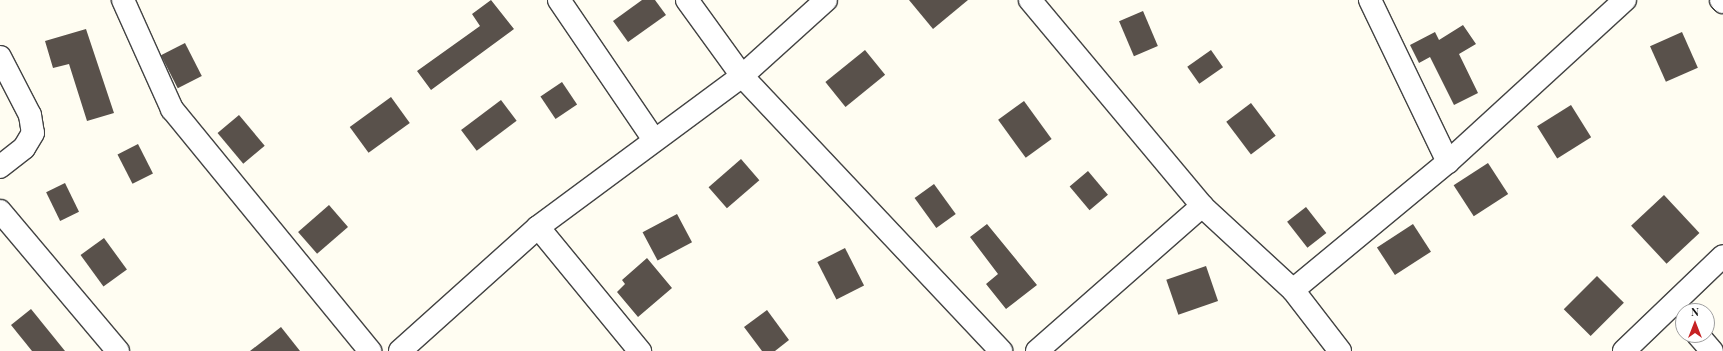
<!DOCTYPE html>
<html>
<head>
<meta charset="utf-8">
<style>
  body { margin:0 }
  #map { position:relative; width:1723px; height:351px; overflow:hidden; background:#fffdf2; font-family:"Playfair Display",serif }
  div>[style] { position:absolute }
  .building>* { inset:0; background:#59514b; transform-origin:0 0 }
  .roads { filter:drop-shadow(1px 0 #434343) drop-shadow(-1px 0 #434343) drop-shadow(0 1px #434343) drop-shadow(0 -1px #434343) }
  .minor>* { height:22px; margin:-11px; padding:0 11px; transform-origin:11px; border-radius:11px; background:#fff }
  span { translate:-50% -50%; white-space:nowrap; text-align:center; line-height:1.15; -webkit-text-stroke:4px #fff; paint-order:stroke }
  .north { position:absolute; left:1675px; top:303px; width:40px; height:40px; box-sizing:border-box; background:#fff; border:1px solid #9f9f9f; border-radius:50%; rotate:0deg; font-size:11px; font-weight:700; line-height:16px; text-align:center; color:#101010 }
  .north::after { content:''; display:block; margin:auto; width:14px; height:18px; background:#c62123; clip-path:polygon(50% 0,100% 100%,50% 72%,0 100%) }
</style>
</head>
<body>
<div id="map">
  <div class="building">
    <div style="clip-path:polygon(491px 0,514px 29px,431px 90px,417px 71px,480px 26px,472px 14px)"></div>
    <div style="clip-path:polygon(642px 0,655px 0,666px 15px,628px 42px,613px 21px)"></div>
    <div style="clip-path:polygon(909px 0,968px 0,933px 29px)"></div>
    <div style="left:1143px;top:11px;width:38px;height:26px;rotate:67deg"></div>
    <div style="clip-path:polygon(1463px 25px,1476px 44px,1459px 54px,1478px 93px,1454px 105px,1430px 57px,1419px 63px,1410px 45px,1435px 32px,1439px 40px)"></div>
    <div style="clip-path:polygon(86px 29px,114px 113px,87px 121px,69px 64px,53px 68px,45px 41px)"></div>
    <div style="left:1682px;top:32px;width:39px;height:35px;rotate:66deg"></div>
    <div style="left:185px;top:43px;width:37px;height:27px;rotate:63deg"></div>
    <div style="left:865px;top:50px;width:32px;height:51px;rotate:51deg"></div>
    <div style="left:1211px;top:50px;width:21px;height:29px;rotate:55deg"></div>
    <div style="left:562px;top:82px;width:27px;height:26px;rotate:56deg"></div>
    <div style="left:391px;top:97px;width:32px;height:51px;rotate:54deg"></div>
    <div style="left:501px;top:100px;width:26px;height:50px;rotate:53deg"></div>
    <div style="left:1024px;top:101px;width:47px;height:32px;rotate:54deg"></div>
    <div style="left:1251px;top:103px;width:41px;height:31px;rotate:53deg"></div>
    <div style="left:1571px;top:105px;width:38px;height:40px;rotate:58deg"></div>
    <div style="left:239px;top:115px;width:40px;height:28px;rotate:50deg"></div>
    <div style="left:138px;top:144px;width:33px;height:23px;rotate:63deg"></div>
    <div style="left:741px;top:159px;width:28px;height:43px;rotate:49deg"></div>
    <div style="left:1488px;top:163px;width:37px;height:41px;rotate:57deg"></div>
    <div style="left:1088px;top:171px;width:31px;height:24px;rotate:50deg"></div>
    <div style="left:65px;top:183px;width:32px;height:21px;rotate:64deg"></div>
    <div style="left:934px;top:184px;width:37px;height:24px;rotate:54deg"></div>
    <div style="left:1664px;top:195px;width:52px;height:45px;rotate:47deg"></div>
    <div style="left:329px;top:205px;width:29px;height:41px;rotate:49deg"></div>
    <div style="left:1306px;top:207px;width:33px;height:24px;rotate:52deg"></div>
    <div style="left:677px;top:214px;width:32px;height:39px;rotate:62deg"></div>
    <div style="clip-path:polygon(987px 224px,1037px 285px,1006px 309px,986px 284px,998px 274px,970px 237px)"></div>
    <div style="left:1413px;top:224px;width:33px;height:43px;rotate:57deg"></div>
    <div style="left:104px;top:238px;width:39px;height:29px;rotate:54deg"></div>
    <div style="left:845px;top:248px;width:42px;height:31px;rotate:63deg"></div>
    <div style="clip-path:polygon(647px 258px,672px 288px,638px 317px,617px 292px,625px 284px,622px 280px)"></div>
    <div style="left:1206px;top:266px;width:37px;height:42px;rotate:71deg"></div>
    <div style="left:1597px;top:276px;width:38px;height:47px;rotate:45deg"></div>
    <div style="clip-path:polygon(31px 309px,65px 351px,32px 351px,11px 325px)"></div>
    <div style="clip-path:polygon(767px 310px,789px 340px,775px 351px,762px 351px,744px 327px)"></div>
    <div style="clip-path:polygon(281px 327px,300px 351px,250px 351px)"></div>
  </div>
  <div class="roads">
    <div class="minor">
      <div style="left:123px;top:0;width:120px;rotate:65.8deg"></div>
      <div style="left:172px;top:109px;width:313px;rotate:50.7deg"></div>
      <div style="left:559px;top:0;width:169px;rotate:55.8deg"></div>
      <div style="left:687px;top:0;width:94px;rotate:54.1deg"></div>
      <div style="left:742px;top:76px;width:378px;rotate:46.7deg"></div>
      <div style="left:1030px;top:0;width:268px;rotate:50.1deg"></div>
      <div style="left:1202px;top:206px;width:124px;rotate:42.7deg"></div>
      <div style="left:1293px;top:290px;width:77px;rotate:52.4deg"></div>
      <div style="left:1370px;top:0;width:180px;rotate:64.3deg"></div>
      <div style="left:1721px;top:0;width:3px;rotate:45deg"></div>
      <div style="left:0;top:57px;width:65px;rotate:62.7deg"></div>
      <div style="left:30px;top:115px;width:18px;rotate:81deg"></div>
      <div style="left:33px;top:133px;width:17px;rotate:121deg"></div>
      <div style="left:24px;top:148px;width:31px;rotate:142deg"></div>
      <div style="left:0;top:211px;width:183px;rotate:49.9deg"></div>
      <div style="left:538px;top:227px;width:161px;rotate:50.6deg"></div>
      <div style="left:1293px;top:290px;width:201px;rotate:-39.6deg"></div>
      <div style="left:1448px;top:162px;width:240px;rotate:-42.5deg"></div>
      <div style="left:1698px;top:335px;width:21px;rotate:49deg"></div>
      <div style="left:400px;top:351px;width:186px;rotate:-41.9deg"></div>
      <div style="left:538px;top:227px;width:254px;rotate:-36.5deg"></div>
      <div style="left:742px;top:76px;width:113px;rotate:-42.1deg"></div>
      <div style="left:1037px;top:351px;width:220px;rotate:-41.3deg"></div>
      <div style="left:1624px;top:351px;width:137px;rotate:-43.8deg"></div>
    </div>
  </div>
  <div class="north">N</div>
</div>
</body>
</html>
